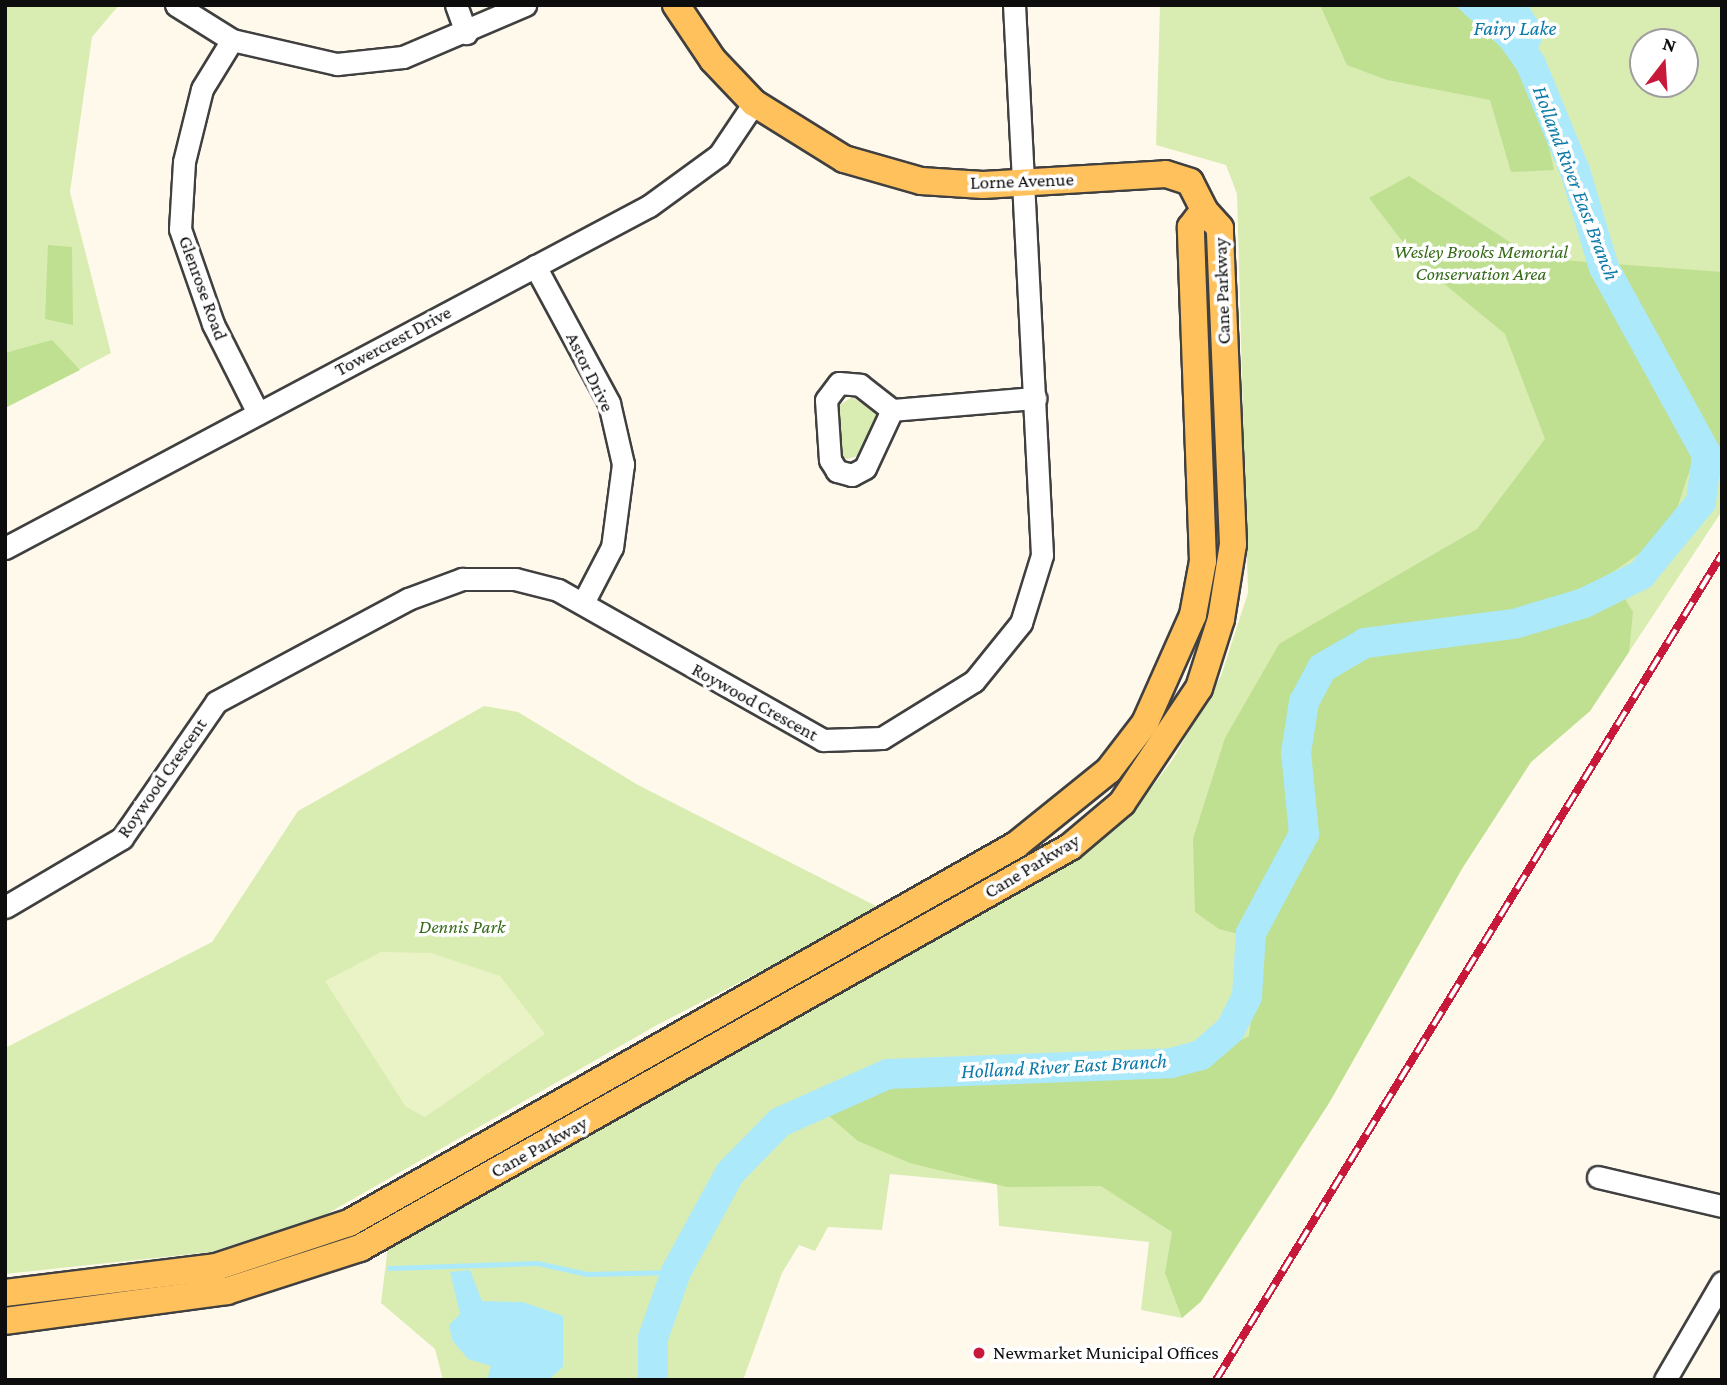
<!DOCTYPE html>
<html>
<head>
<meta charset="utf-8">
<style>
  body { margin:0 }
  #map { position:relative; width:1727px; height:1385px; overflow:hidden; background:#fff9ec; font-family:"Crimson Pro",serif }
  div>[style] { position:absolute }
  .green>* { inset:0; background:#d9edb3 }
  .forest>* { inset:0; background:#bfdf91 }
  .pitch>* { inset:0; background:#eaf3c5 }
  .water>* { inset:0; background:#ace9fb }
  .stream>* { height:5px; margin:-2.5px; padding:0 2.5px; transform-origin:2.5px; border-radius:2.5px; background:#ace9fb }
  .river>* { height:30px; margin:-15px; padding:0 15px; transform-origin:15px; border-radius:15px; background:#ace9fb }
  .roads { filter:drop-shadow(2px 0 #404040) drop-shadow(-2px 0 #404040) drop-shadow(0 2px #404040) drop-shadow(0 -2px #404040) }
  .minor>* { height:21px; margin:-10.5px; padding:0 10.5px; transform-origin:10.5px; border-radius:10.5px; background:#fff }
  .major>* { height:26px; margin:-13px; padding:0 13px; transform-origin:13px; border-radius:13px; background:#ffc15c }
  .rail>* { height:8px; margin-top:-4px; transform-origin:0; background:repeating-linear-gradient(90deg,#fff 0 16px,#c8193a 0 32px); box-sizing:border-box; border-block:2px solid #c8193a }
  .dots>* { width:19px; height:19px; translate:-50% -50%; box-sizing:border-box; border:4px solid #fff; border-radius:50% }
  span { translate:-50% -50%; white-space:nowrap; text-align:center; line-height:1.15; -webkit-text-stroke:7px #fff; paint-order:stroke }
  .street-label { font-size:19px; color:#0d0d0d }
  .park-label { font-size:19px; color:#346a18; font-style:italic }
  .poi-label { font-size:19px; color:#0d0d0d }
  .left { translate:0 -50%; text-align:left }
  .water-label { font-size:21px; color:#0c7aa9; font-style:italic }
  .frame { position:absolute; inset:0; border:7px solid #0d0d0d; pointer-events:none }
  .north { position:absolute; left:1629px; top:28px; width:70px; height:70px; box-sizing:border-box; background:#fff; border:2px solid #9e9e9e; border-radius:50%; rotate:17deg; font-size:19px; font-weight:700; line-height:28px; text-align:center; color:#0d0d0d }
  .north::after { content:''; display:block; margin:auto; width:24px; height:32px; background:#c8193a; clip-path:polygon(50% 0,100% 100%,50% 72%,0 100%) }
</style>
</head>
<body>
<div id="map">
  <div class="green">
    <div style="clip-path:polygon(5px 5px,119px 5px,92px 37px,70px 192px,111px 353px,5px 408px)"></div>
    <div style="clip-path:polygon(evenodd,1160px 5px,1722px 5px,1722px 511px,1590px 711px,1531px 762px,1463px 867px,1329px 1103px,1201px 1302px,1182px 1318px,1141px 1310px,1149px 1242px,999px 1226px,997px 1184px,890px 1174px,882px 1230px,828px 1227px,815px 1251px,799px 1245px,782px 1273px,743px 1380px,443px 1380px,435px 1349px,381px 1303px,388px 1246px,1038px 883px,1129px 818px,1173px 759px,1221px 676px,1248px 593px,1237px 194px,1226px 165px,1156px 145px,1160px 5px,1643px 42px,1685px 42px,1685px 84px,1643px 84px,1643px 42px)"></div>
    <div style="clip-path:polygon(852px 397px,878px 414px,858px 456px,847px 459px,840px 455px,835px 408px)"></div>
    <div style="clip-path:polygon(484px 706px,518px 712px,638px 785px,882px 909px,657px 1025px,325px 1215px,211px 1252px,5px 1274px,5px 1048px,212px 942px,298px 811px)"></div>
  </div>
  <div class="forest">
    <div style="clip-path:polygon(1320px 5px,1455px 5px,1503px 49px,1531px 64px,1554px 170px,1511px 172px,1490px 100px,1387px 80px,1347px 65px)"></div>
    <div style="clip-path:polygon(1409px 176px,1534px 258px,1722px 272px,1722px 474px,1690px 469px,1669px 533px,1610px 574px,1633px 612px,1629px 652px,1590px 711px,1531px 762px,1463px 867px,1329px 1103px,1201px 1301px,1182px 1318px,1165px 1273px,1172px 1232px,1101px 1186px,1007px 1187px,910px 1163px,858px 1141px,816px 1105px,905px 1081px,987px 1073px,1165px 1077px,1249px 1036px,1261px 940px,1219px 929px,1195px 912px,1193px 839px,1225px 738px,1279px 644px,1477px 529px,1545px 439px,1505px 334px,1419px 263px,1369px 198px)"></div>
    <div style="clip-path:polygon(48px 245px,72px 247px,73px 325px,45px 319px)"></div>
    <div style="clip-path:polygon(52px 340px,80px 370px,5px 408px,5px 353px)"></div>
  </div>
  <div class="pitch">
    <div style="clip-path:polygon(381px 952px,431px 953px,500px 976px,545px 1034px,425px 1117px,406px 1107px,325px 981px)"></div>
  </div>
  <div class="water">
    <div style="clip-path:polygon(1455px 5px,1528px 5px,1545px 33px,1531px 64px,1503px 49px)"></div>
    <div style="clip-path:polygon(470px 1270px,482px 1301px,523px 1302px,563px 1316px,563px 1367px,548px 1380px,487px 1380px,491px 1366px,468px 1359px,452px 1340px,449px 1325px,460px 1314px,450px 1272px)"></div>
  </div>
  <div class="stream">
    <div style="left:389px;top:1268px;width:148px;rotate:-1.9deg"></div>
    <div style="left:537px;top:1263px;width:51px;rotate:12.4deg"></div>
    <div style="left:587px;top:1274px;width:89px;rotate:-1.3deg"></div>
  </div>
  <div class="river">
    <div style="left:653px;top:1380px;width:42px;rotate:-90deg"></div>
    <div style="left:653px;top:1338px;width:70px;rotate:-70.8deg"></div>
    <div style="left:676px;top:1272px;width:113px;rotate:-61.4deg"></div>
    <div style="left:730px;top:1173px;width:71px;rotate:-45.6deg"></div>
    <div style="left:780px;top:1122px;width:118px;rotate:-24deg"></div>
    <div style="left:888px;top:1074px;width:283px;rotate:-2.2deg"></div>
    <div style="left:1171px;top:1063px;width:31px;rotate:-15deg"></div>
    <div style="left:1201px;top:1055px;width:38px;rotate:-41deg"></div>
    <div style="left:1230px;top:1030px;width:38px;rotate:-63deg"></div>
    <div style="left:1247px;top:996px;width:63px;rotate:-86.4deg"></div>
    <div style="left:1251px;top:933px;width:112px;rotate:-61.8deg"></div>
    <div style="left:1304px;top:834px;width:81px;rotate:-95.6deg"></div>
    <div style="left:1296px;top:753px;width:52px;rotate:-81.1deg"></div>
    <div style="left:1304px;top:702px;width:38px;rotate:-62deg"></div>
    <div style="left:1322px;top:668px;width:50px;rotate:-30.2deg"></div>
    <div style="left:1365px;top:643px;width:150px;rotate:-7.3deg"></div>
    <div style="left:1514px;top:624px;width:73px;rotate:-16.7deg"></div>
    <div style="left:1584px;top:603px;width:64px;rotate:-26.2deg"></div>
    <div style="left:1641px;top:575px;width:94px;rotate:-50.6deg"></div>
    <div style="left:1701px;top:502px;width:47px;rotate:-82.7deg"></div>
    <div style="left:1707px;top:455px;width:213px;rotate:-118.8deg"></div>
    <div style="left:1604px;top:268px;width:101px;rotate:-106.6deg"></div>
    <div style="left:1575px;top:171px;width:116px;rotate:-112.4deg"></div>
    <div style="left:1531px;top:64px;width:72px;rotate:-124.8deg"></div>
  </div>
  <div class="roads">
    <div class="minor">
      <div style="left:176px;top:5px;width:66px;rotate:32deg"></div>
      <div style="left:232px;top:40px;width:108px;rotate:12.9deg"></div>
      <div style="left:337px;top:64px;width:66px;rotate:-6.1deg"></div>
      <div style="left:403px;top:57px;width:133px;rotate:-23.1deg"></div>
      <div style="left:456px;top:5px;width:30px;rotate:70deg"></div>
      <div style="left:232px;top:40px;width:57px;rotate:121.5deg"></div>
      <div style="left:202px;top:89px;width:75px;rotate:103.9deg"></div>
      <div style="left:184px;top:162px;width:67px;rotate:93.4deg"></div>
      <div style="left:180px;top:229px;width:101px;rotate:70.8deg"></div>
      <div style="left:213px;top:324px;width:100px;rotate:63.2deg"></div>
      <div style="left:535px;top:266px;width:156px;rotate:61.6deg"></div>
      <div style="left:609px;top:403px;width:63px;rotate:77.1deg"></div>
      <div style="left:623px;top:464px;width:84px;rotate:97.5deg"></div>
      <div style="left:612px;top:547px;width:63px;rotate:117.4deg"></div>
      <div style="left:892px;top:410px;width:64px;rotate:115deg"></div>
      <div style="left:865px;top:468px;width:15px;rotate:152deg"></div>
      <div style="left:852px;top:475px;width:16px;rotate:-165deg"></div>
      <div style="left:837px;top:471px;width:13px;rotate:-122deg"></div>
      <div style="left:830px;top:460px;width:60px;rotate:-93.8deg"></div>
      <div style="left:826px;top:400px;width:21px;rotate:-53deg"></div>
      <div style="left:839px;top:383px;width:21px;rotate:5deg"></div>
      <div style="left:860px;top:385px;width:41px;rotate:38deg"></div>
      <div style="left:892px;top:410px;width:144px;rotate:-4.8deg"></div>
      <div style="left:5px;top:548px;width:729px;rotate:-27.97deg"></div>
      <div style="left:649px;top:206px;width:87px;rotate:-36.1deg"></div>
      <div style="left:719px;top:155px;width:63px;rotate:-56.1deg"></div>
      <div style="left:5px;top:907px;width:136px;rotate:-30.5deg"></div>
      <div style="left:122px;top:838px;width:165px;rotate:-55.3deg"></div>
      <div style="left:216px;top:702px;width:218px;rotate:-28.2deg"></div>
      <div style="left:408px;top:599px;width:58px;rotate:-20.3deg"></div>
      <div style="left:462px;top:579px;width:53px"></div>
      <div style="left:515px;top:579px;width:44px;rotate:14.3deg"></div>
      <div style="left:558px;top:590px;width:305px;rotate:29.5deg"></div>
      <div style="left:823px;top:740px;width:59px;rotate:-1.9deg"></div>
      <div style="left:882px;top:738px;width:108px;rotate:-31.8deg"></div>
      <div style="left:974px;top:681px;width:75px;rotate:-51deg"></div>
      <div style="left:1021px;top:623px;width:71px;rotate:-72.8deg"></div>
      <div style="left:1042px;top:555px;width:551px;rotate:-92.91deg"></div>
      <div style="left:1598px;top:1177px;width:127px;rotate:13.2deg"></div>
      <div style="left:1665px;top:1380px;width:113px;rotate:-59.8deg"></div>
    </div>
    <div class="major">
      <div style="left:676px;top:5px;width:66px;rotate:56.1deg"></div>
      <div style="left:713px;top:60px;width:59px;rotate:46.4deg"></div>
      <div style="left:754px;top:103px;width:106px;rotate:31.9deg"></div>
      <div style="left:844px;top:159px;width:80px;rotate:15.9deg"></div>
      <div style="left:921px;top:181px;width:62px;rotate:3.7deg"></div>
      <div style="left:983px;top:185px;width:183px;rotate:-3.4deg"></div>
      <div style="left:1166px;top:174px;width:25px;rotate:18deg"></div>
      <div style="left:1190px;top:182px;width:31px;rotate:63deg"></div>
      <div style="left:5px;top:1293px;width:213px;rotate:-7deg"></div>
      <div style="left:216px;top:1267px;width:140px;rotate:-18.3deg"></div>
      <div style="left:349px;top:1223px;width:767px;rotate:-29.54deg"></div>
      <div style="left:1016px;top:845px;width:119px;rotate:-38.9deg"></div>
      <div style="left:1109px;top:770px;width:59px;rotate:-52.5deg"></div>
      <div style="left:1145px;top:723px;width:118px;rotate:-66deg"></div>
      <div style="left:1193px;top:615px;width:55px;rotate:-79.5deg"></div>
      <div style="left:1203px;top:561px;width:334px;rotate:-92.1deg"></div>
      <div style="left:1191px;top:227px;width:21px;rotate:-53deg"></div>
      <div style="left:5px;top:1321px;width:224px;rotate:-7.7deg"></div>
      <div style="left:227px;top:1291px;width:140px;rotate:-17.9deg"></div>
      <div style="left:360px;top:1248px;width:815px;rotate:-29.46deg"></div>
      <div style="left:1070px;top:847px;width:68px;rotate:-40.2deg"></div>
      <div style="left:1122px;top:803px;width:138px;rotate:-56.2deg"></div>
      <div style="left:1199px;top:688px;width:72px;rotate:-72.3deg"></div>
      <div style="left:1221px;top:619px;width:76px;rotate:-80.9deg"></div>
      <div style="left:1233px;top:544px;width:316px;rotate:-92.4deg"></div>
      <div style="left:1220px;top:228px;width:24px;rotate:-132deg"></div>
    </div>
  </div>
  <div class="rail">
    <div style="left:1216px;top:1380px;width:969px;rotate:-58.51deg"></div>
  </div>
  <div class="dots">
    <div style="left:979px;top:1353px;background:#c8193a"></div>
  </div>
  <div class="street-label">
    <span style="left:1022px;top:181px;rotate:-2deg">Lorne Avenue</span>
    <span style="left:203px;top:288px;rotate:70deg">Glenrose Road</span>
    <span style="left:1222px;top:291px;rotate:-92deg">Cane Parkway</span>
    <span style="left:393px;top:341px;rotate:-28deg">Towercrest Drive</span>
    <span style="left:590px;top:372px;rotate:64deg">Astor Drive</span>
    <span style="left:755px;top:702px;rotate:29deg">Roywood Crescent</span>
    <span style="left:162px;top:778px;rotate:-55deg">Roywood Crescent</span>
    <span style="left:1032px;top:866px;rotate:-31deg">Cane Parkway</span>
    <span style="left:539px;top:1147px;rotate:-29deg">Cane Parkway</span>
  </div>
  <div class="park-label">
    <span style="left:1481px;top:263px">Wesley Brooks Memorial<br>Conservation Area</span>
    <span style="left:462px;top:927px">Dennis Park</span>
  </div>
  <div class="poi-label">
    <span class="left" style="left:993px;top:1353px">Newmarket Municipal Offices</span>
  </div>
  <div class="water-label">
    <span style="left:1515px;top:28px">Fairy Lake</span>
    <span style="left:1576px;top:183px;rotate:69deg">Holland River East Branch</span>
    <span style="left:1064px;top:1066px;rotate:-3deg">Holland River East Branch</span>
  </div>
  <div class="frame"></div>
  <div class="north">N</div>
</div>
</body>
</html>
